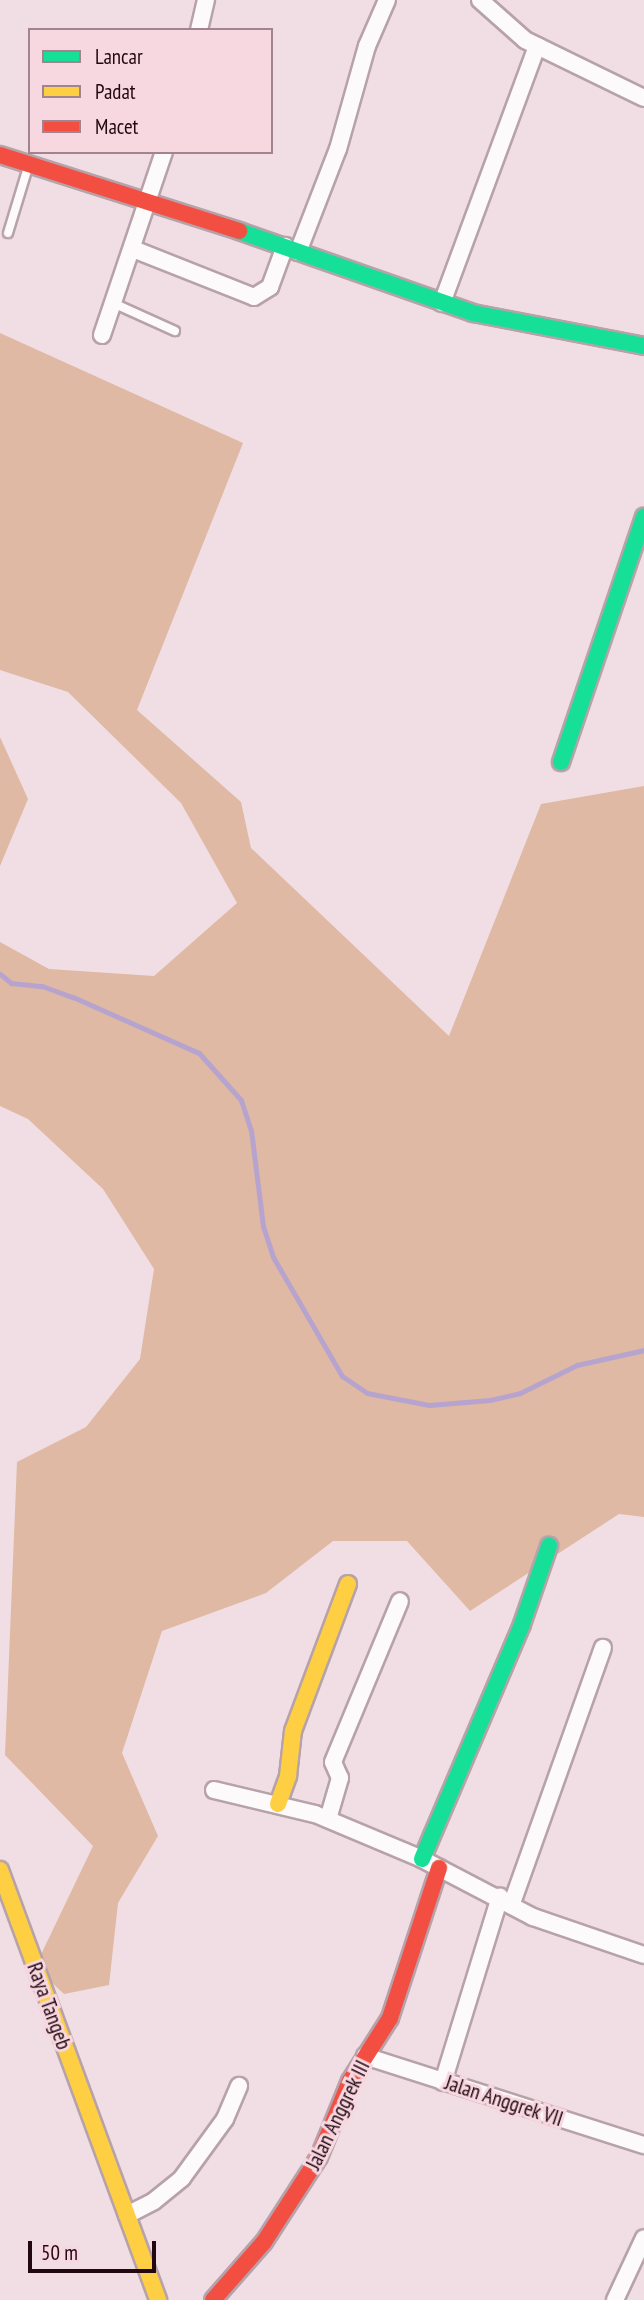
<!DOCTYPE html>
<html>
<head>
<meta charset="utf-8">
<style>
  body { margin:0 }
  #map { position:relative; width:644px; height:2300px; overflow:hidden; background:#f0dee4; font-family:"PT Sans Narrow",sans-serif }
  div>[style] { position:absolute }
  .forest>* { inset:0; background:#dfb9a4 }
  .stream>* { height:5px; margin:-2.5px; padding:0 2.5px; transform-origin:2.5px; border-radius:2.5px; background:#b7a4ce }
  .roads { filter:drop-shadow(2px 0 #b7a2a9) drop-shadow(-2px 0 #b7a2a9) drop-shadow(0 2px #b7a2a9) drop-shadow(0 -2px #b7a2a9) }
  .lane>* { height:8px; margin:-4px; padding:0 4px; transform-origin:4px; border-radius:4px; background:#fdfafb }
  .street>* { height:16px; margin:-8px; padding:0 8px; transform-origin:8px; border-radius:8px; background:#fdfafb }
  .fast>* { height:16px; margin:-8px; padding:0 8px; transform-origin:8px; border-radius:8px; background:#16e098 }
  .slow>* { height:16px; margin:-8px; padding:0 8px; transform-origin:8px; border-radius:8px; background:#ffcf43 }
  .jam>* { height:16px; margin:-8px; padding:0 8px; transform-origin:8px; border-radius:8px; background:#f24e42 }
  span { translate:-50% -50%; white-space:nowrap; text-align:center; line-height:1.15; -webkit-text-stroke:6px #f7d7e0; paint-order:stroke }
  .street-label { font-size:21px; color:#210811 }
  .legend { position:absolute; left:28px; top:28px; width:245px; height:126px; box-sizing:border-box; background:#f7d7e0; border:2px solid #a1848d; margin:0; padding:9px 12px; list-style:none; font-size:21px; color:#210811 }
  .legend li { display:flex; align-items:center; gap:14px; height:35px }
  .legend b { width:35px; border:2px solid #a1848d }
  .scale { position:absolute; left:28px; top:2241px; width:128px; height:32px; box-sizing:border-box; border:4px solid #210811; border-top:0; padding-left:9px; font-size:21px; line-height:24px; white-space:nowrap; color:#210811; -webkit-text-stroke:5px #f7d7e0; paint-order:stroke }
</style>
</head>
<body>
<div id="map">
  <div class="forest">
    <div style="clip-path:polygon(0 333px,243px 443px,137px 710px,241px 802px,251px 848px,449px 1036px,541px 804px,644px 786px,644px 1517px,619px 1514px,470px 1611px,407px 1541px,333px 1541px,266px 1593px,162px 1631px,122px 1753px,158px 1836px,118px 1903px,109px 1985px,64px 1994px,35px 1967px,93px 1846px,5px 1755px,17px 1462px,86px 1427px,140px 1359px,154px 1269px,103px 1189px,28px 1119px,0 1106px,0 942px,49px 969px,154px 976px,237px 903px,181px 803px,68px 692px,0 670px)"></div>
    <div style="clip-path:polygon(0 737px,28px 799px,0 866px)"></div>
  </div>
  <div class="stream">
    <div style="left:0;top:974px;width:14px;rotate:39deg"></div>
    <div style="left:11px;top:983px;width:31px;rotate:6deg"></div>
    <div style="left:42px;top:986px;width:33px;rotate:20deg"></div>
    <div style="left:73px;top:997px;width:138px;rotate:24deg"></div>
    <div style="left:199px;top:1053px;width:63px;rotate:48.2deg"></div>
    <div style="left:241px;top:1100px;width:32px;rotate:72deg"></div>
    <div style="left:251px;top:1130px;width:97px;rotate:82.9deg"></div>
    <div style="left:263px;top:1226px;width:33px;rotate:72deg"></div>
    <div style="left:273px;top:1257px;width:138px;rotate:59.9deg"></div>
    <div style="left:342px;top:1376px;width:30px;rotate:34deg"></div>
    <div style="left:367px;top:1393px;width:63px;rotate:11deg"></div>
    <div style="left:429px;top:1405px;width:61px;rotate:-4.7deg"></div>
    <div style="left:490px;top:1400px;width:31px;rotate:-13deg"></div>
    <div style="left:520px;top:1393px;width:64px;rotate:-26.2deg"></div>
    <div style="left:577px;top:1365px;width:69px;rotate:-12.6deg"></div>
  </div>
  <div class="roads">
    <div class="lane">
      <div style="left:8px;top:233px;width:72px;rotate:-73.1deg"></div>
      <div style="left:113px;top:303px;width:68px;rotate:24.3deg"></div>
    </div>
    <div class="street">
      <div style="left:480px;top:0;width:60px;rotate:41.6deg"></div>
      <div style="left:525px;top:40px;width:132px;rotate:26deg"></div>
      <div style="left:199px;top:30px;width:31px;rotate:-77deg"></div>
      <div style="left:133px;top:249px;width:130px;rotate:21.6deg"></div>
      <div style="left:254px;top:297px;width:19px;rotate:-32deg"></div>
      <div style="left:270px;top:287px;width:44px;rotate:-69.9deg"></div>
      <div style="left:298px;top:252px;width:110px;rotate:-68.8deg"></div>
      <div style="left:338px;top:149px;width:107px;rotate:-74.3deg"></div>
      <div style="left:367px;top:46px;width:50px;rotate:-66.5deg"></div>
      <div style="left:442px;top:303px;width:274px;rotate:-69.7deg"></div>
      <div style="left:102px;top:335px;width:193px;rotate:-71.3deg"></div>
      <div style="left:214px;top:1790px;width:104px;rotate:13.4deg"></div>
      <div style="left:315px;top:1814px;width:116px;rotate:22.8deg"></div>
      <div style="left:422px;top:1859px;width:125px;rotate:27.6deg"></div>
      <div style="left:533px;top:1917px;width:117px;rotate:18.9deg"></div>
      <div style="left:328px;top:1819px;width:43px;rotate:-73.7deg"></div>
      <div style="left:340px;top:1778px;width:17px;rotate:-114deg"></div>
      <div style="left:333px;top:1762px;width:174px;rotate:-67.4deg"></div>
      <div style="left:512px;top:1903px;width:271px;rotate:-70.4deg"></div>
      <div style="left:365px;top:2056px;width:293px;rotate:17.7deg"></div>
      <div style="left:443px;top:2082px;width:194px;rotate:-72.9deg"></div>
      <div style="left:127px;top:2215px;width:30px;rotate:-27deg"></div>
      <div style="left:154px;top:2201px;width:36px;rotate:-39deg"></div>
      <div style="left:182px;top:2178px;width:73px;rotate:-53.9deg"></div>
      <div style="left:225px;top:2119px;width:36px;rotate:-67deg"></div>
      <div style="left:615px;top:2300px;width:68px;rotate:-64.9deg"></div>
    </div>
    <div class="fast">
      <div style="left:239px;top:231px;width:248px;rotate:19.3deg"></div>
      <div style="left:473px;top:313px;width:174px;rotate:10.9deg"></div>
      <div style="left:561px;top:762px;width:259px;rotate:-71.3deg"></div>
      <div style="left:422px;top:1859px;width:255px;rotate:-66.9deg"></div>
      <div style="left:522px;top:1624px;width:83px;rotate:-70.9deg"></div>
    </div>
    <div class="slow">
      <div style="left:278px;top:1804px;width:30px;rotate:-70deg"></div>
      <div style="left:288px;top:1776px;width:45px;rotate:-83.7deg"></div>
      <div style="left:293px;top:1731px;width:157px;rotate:-69.5deg"></div>
      <div style="left:0;top:1870px;width:458px;rotate:69.8deg"></div>
    </div>
    <div class="jam">
      <div style="left:0;top:155px;width:251px;rotate:17.6deg"></div>
      <div style="left:213px;top:2300px;width:77px;rotate:-48.7deg"></div>
      <div style="left:264px;top:2242px;width:101px;rotate:-57.1deg"></div>
      <div style="left:319px;top:2157px;width:82px;rotate:-67.8deg"></div>
      <div style="left:350px;top:2081px;width:75px;rotate:-57.6deg"></div>
      <div style="left:390px;top:2018px;width:158px;rotate:-71.9deg"></div>
    </div>
  </div>
  <div class="street-label">
    <span style="left:49px;top:2006px;rotate:70deg">Raya Tangeb</span>
    <span style="left:504px;top:2101px;rotate:18deg">Jalan Anggrek VII</span>
    <span style="left:338px;top:2115px;rotate:-64deg">Jalan Anggrek III</span>
  </div>
  <ul class="legend">
  <li><b style="height:9px;background:#16e098"></b>Lancar</li>
  <li><b style="height:9px;background:#ffcf43"></b>Padat</li>
  <li><b style="height:9px;background:#f24e42"></b>Macet</li>
  </ul>
  <div class="scale">50 m</div>
</div>
</body>
</html>
